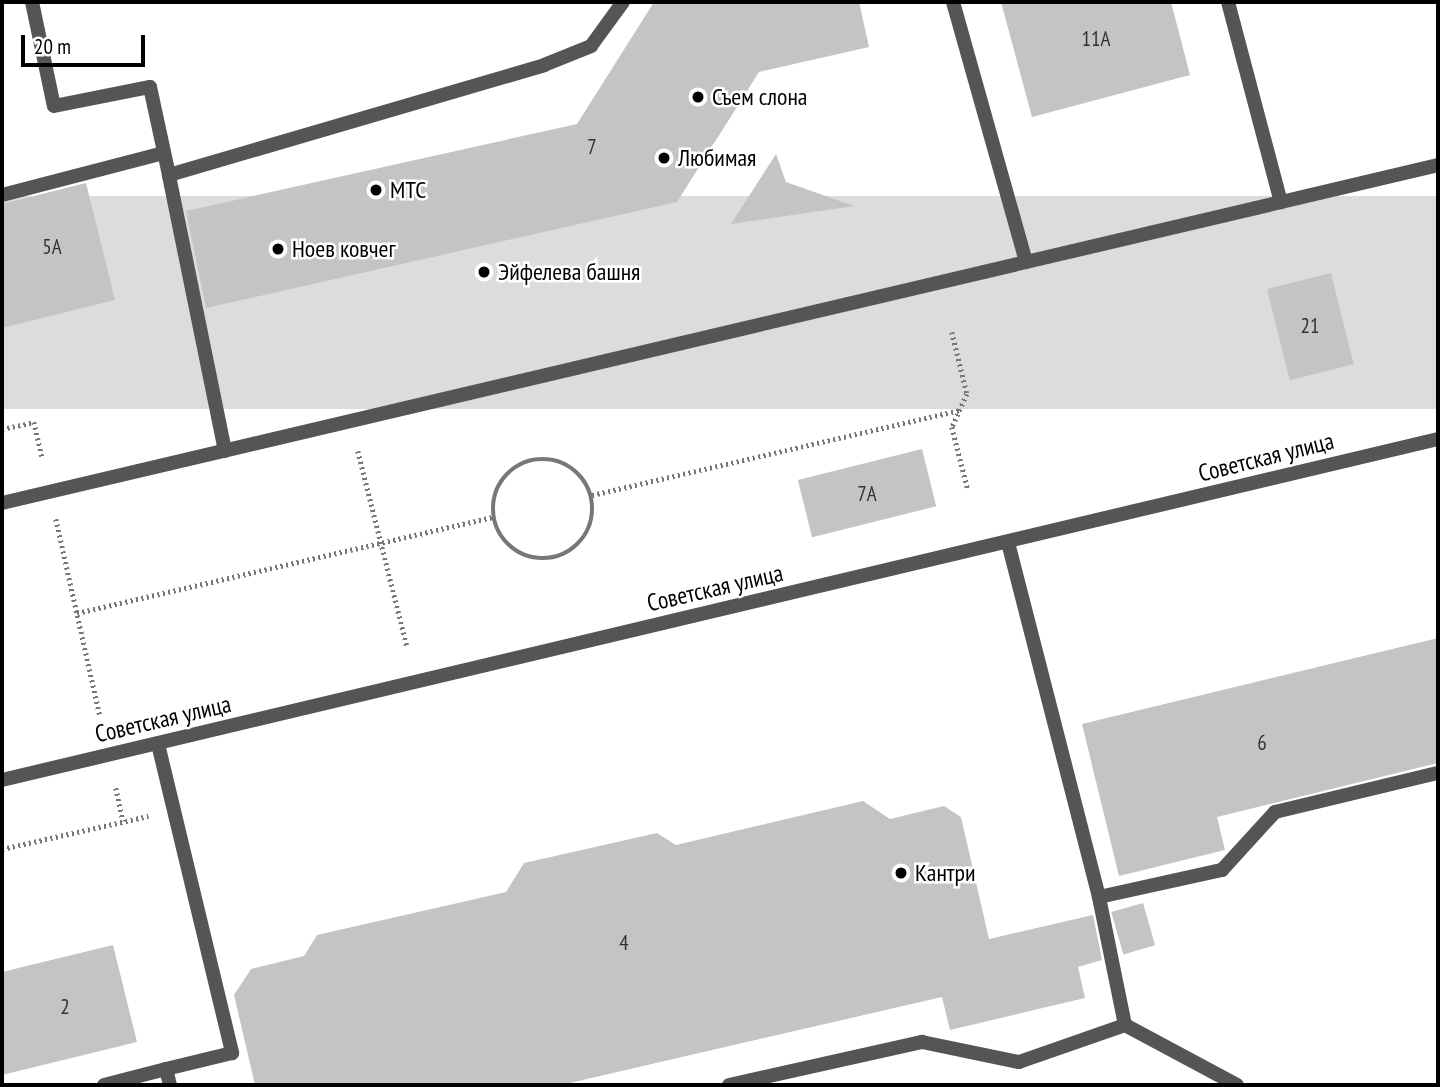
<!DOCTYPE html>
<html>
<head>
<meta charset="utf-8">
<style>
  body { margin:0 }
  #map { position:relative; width:1440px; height:1087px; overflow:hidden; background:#fff; font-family:"PT Sans Narrow",sans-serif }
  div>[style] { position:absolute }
  .green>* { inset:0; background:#dcdcdc; transform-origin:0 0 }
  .building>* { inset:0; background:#c4c4c4; transform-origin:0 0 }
  .path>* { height:4.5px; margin-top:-2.25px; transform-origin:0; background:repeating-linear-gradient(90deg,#777 0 2px,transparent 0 5.5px) }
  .path>.ring { margin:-2.25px; padding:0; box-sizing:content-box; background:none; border:4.5px solid #777; border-radius:50% }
  .service>* { height:14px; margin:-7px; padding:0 7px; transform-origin:7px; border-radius:7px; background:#555 }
  .tertiary>* { height:14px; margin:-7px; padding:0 7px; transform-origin:7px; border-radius:7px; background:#555 }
  .dots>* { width:19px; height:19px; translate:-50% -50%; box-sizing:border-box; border:4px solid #fff; border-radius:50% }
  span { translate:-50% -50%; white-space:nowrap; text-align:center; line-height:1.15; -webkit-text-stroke:5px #fff; paint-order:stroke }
  .number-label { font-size:21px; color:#313131 }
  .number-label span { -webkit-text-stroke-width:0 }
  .poi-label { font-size:24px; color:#000 }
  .left { translate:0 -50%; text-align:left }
  .street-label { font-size:24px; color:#000 }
  .frame { position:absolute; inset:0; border:4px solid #000; pointer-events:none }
  .scale { position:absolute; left:21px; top:35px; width:124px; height:32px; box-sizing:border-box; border:4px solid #000; border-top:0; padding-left:9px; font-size:21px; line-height:24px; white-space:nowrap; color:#000; -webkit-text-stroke:5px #fff; paint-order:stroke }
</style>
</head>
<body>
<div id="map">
  <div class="green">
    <div style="left:1438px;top:196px;width:213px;height:1474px;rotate:90deg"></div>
  </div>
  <div class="building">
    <div style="clip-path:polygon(654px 2px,859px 2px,869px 47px,759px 72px,677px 202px,206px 308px,186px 211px,577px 124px)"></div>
    <div style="clip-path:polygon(1001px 2px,1171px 2px,1190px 75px,1032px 117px)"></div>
    <div style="clip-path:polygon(776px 154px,786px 182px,854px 206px,731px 224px)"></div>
    <div style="clip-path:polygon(86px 183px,115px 300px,2px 328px,2px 204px)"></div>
    <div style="left:1331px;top:273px;width:94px;height:66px;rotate:76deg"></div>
    <div style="left:922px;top:449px;width:59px;height:128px;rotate:76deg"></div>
    <div style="clip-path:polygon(1438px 638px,1438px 763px,1217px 817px,1225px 850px,1119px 876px,1082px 724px)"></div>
    <div style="clip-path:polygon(863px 801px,890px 819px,944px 806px,961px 817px,989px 939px,1093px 915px,1102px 960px,1078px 967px,1085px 998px,950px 1030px,942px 997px,561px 1085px,255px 1085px,234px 995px,251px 969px,304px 956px,317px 935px,506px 892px,524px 863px,657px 833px,676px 845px)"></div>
    <div style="left:1143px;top:903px;width:44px;height:33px;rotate:74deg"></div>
    <div style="clip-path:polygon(113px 945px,137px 1042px,2px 1075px,2px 972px)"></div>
  </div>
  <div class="path">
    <div style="left:952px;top:332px;width:64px;rotate:76.4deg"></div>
    <div style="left:967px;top:394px;width:36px;rotate:114deg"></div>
    <div style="left:952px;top:427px;width:65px;rotate:75.7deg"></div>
    <div style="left:2px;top:429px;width:33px;rotate:-12deg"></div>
    <div style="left:34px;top:422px;width:36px;rotate:77deg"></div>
    <div style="left:358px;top:451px;width:201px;rotate:75.9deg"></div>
    <div class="ring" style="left:493px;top:459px;width:95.5px;height:95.5px"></div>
    <div style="left:592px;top:495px;width:378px;rotate:-13deg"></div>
    <div style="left:56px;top:519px;width:202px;rotate:77.4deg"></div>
    <div style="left:77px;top:613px;width:428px;rotate:-13deg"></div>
    <div style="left:116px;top:788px;width:34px;rotate:78deg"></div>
    <div style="left:2px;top:849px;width:150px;rotate:-12.7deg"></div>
  </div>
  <div class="service">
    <div style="left:32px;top:2px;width:106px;rotate:78.1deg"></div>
    <div style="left:54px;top:106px;width:98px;rotate:-11.2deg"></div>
    <div style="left:150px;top:87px;width:90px;rotate:77.8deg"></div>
    <div style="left:953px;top:2px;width:270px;rotate:74.3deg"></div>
    <div style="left:1228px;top:2px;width:207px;rotate:75.2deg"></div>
    <div style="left:2px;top:195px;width:166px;rotate:-14.6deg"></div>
    <div style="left:225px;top:451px;width:282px;rotate:-101.5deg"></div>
    <div style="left:169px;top:175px;width:391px;rotate:-16.3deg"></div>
    <div style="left:544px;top:65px;width:51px;rotate:-22deg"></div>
    <div style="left:591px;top:46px;width:54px;rotate:-54deg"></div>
    <div style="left:158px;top:744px;width:318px;rotate:76.5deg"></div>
    <div style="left:232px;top:1053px;width:68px;rotate:166.4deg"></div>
    <div style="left:166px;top:1069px;width:16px;rotate:76deg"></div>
    <div style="left:1099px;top:897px;width:126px;rotate:-12.4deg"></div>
    <div style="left:1222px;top:870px;width:79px;rotate:-47.6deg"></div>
    <div style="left:1275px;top:812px;width:168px;rotate:-13.5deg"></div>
    <div style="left:1125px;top:1025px;width:127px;rotate:28.2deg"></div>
    <div style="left:104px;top:1085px;width:64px;rotate:-14.5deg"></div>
    <div style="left:729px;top:1085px;width:198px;rotate:-12.6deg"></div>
    <div style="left:922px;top:1042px;width:99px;rotate:11.7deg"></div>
    <div style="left:1019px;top:1062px;width:112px;rotate:-19.2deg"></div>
    <div style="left:1125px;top:1025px;width:131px;rotate:-101.5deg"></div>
    <div style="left:1099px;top:897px;width:366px;rotate:-104.4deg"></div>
  </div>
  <div class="tertiary">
    <div style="left:2px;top:503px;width:1475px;rotate:-13.24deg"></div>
    <div style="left:2px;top:780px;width:1476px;rotate:-13.36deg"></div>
  </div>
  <div class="dots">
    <div style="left:698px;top:97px;background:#000"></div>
    <div style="left:664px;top:158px;background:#000"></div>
    <div style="left:376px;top:190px;background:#000"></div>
    <div style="left:278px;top:249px;background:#000"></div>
    <div style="left:484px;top:272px;background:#000"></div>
    <div style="left:901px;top:873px;background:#000"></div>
  </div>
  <div class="number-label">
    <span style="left:1096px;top:39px">11А</span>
    <span style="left:592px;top:147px">7</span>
    <span style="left:52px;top:247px">5А</span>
    <span style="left:1310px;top:326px">21</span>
    <span style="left:867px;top:494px">7А</span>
    <span style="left:1262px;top:743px">6</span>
    <span style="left:624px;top:943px">4</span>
    <span style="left:65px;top:1007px">2</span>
  </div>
  <div class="poi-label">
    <span class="left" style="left:712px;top:97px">Съем слона</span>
    <span class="left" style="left:678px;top:158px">Любимая</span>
    <span class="left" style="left:390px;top:190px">МТС</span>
    <span class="left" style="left:292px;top:249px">Ноев ковчег</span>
    <span class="left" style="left:498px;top:272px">Эйфелева башня</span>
    <span class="left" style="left:915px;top:873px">Кантри</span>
  </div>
  <div class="street-label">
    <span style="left:1266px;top:457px;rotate:-14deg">Советская улица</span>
    <span style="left:715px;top:588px;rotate:-13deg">Советская улица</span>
    <span style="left:163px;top:719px;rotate:-13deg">Советская улица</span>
  </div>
  <div class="frame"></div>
  <div class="scale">20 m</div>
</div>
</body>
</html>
